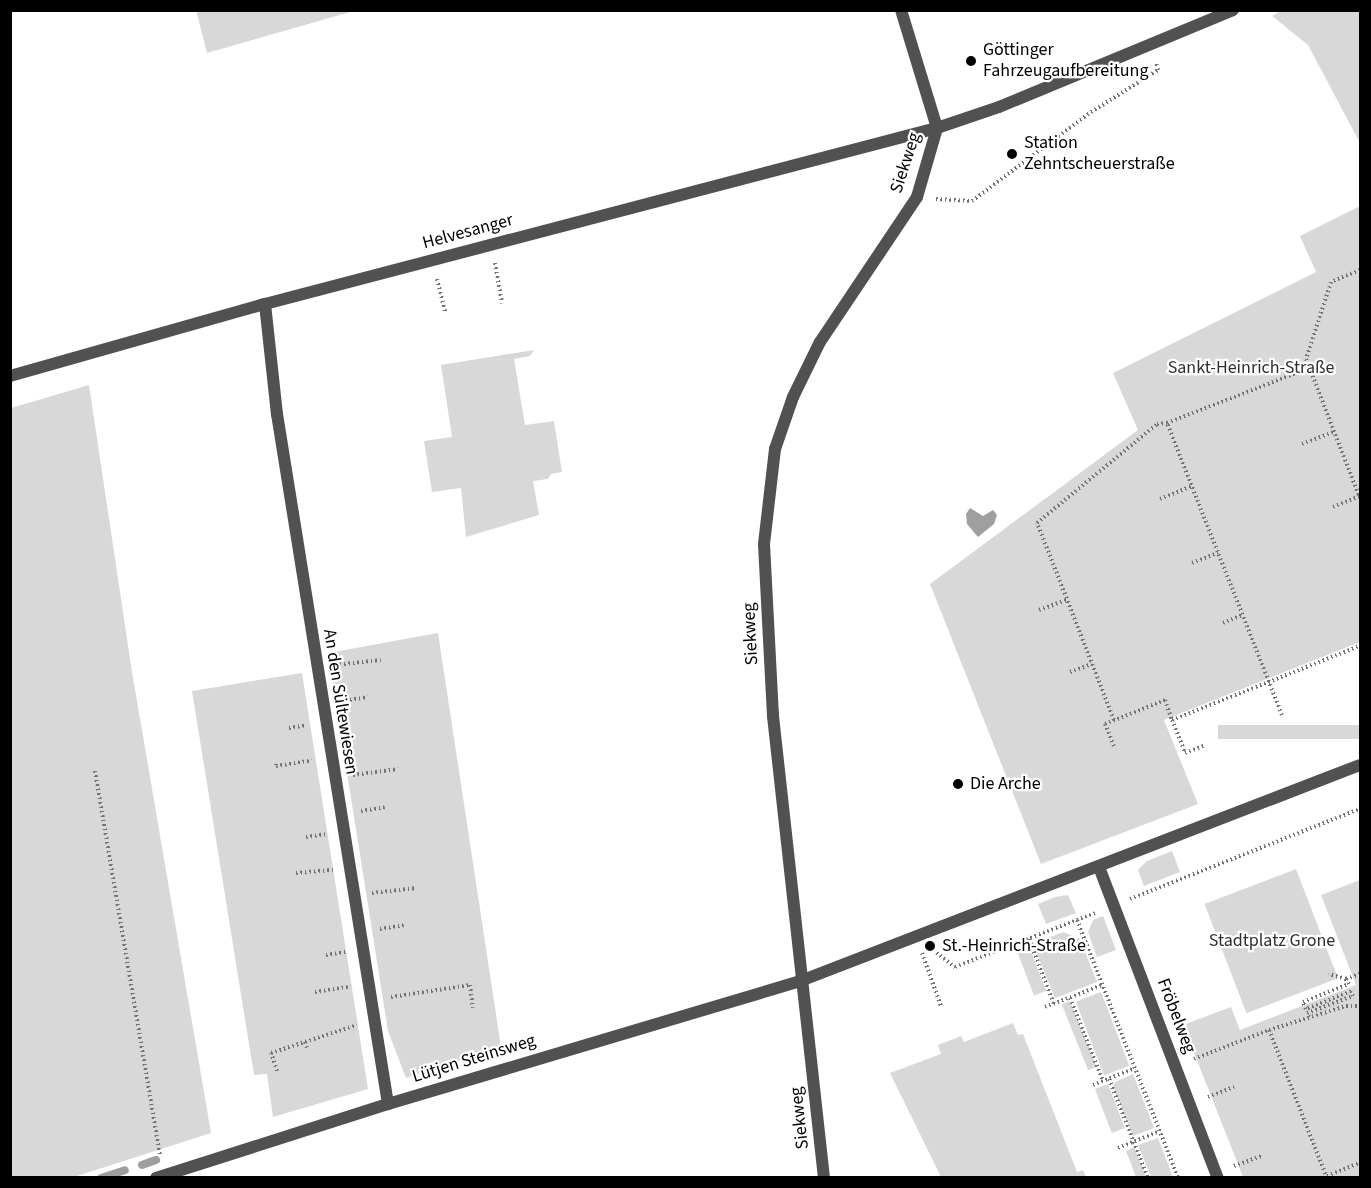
<!DOCTYPE html>
<html>
<head>
<meta charset="utf-8">
<style>
  body { margin:0 }
  #map { position:relative; width:1371px; height:1188px; overflow:hidden; background:#fff; font-family:"Source Sans 3",sans-serif }
  div>[style] { position:absolute }
  .green>* { inset:0; background:#d8d8d8; transform-origin:0 0 }
  .water>* { inset:0; background:#9f9f9f }
  .stream>* { height:8px; margin:-4px; padding:0 4px; transform-origin:4px; border-radius:4px; background:#9f9f9f }
  .path>* { height:4px; margin-top:-2px; transform-origin:0; background:repeating-linear-gradient(90deg,#737373 0 1.5px,transparent 0 4.5px) }
  .minor>* { height:12px; margin:-6px; padding:0 6px; transform-origin:6px; border-radius:6px; background:#515151 }
  .dots>* { width:16px; height:16px; translate:-50% -50%; box-sizing:border-box; border:3px solid #fff; border-radius:50% }
  span { translate:-50% -50%; white-space:nowrap; text-align:center; line-height:1.15; -webkit-text-stroke:4.5px #fff; paint-order:stroke }
  .poi-label { font-size:18px; color:#000 }
  .left { translate:0 -50%; text-align:left }
  .street-label { font-size:18px; color:#000 }
  .park-label { font-size:18px; color:#2f2f2f }
  .frame { position:absolute; inset:0; border:12px solid #000; pointer-events:none }
</style>
</head>
<body>
<div id="map">
  <div class="green">
    <div style="clip-path:polygon(196px 10px,354px 10px,354px 11px,207px 53px)"></div>
    <div style="clip-path:polygon(1283px 10px,1360px 11px,1360px 143px,1308px 45px,1272px 16px)"></div>
    <div style="clip-path:polygon(1360px 206px,1360px 642px,1164px 720px,1198px 804px,1041px 864px,930px 584px,1138px 430px,1113px 373px,1316px 272px,1300px 236px)"></div>
    <div style="clip-path:polygon(534px 350px,530px 356px,514px 359px,525px 425px,554px 421px,562px 472px,551px 474px,548px 479px,533px 481px,539px 515px,466px 537px,461px 488px,432px 492px,424px 441px,452px 437px,441px 365px)"></div>
    <div style="clip-path:polygon(89px 385px,132px 672px,211px 1133px,74px 1177px,11px 1177px,11px 408px)"></div>
    <div style="clip-path:polygon(438px 633px,501px 1047px,406px 1078px,388px 1031px,328px 653px)"></div>
    <div style="clip-path:polygon(302px 673px,368px 1089px,273px 1117px,267px 1074px,254px 1075px,192px 691px)"></div>
    <div style="left:1360px;top:725px;width:14px;height:142px;rotate:90deg"></div>
    <div style="clip-path:polygon(1172px 851px,1180px 872px,1144px 886px,1138px 870px,1147px 861px)"></div>
    <div style="left:1296px;top:869px;width:117px;height:98px;rotate:69deg"></div>
    <div style="clip-path:polygon(1360px 880px,1360px 1177px,1243px 1177px,1183px 1025px,1231px 1007px,1240px 1030px,1356px 985px,1321px 895px)"></div>
    <div style="clip-path:polygon(1068px 895px,1076px 913px,1046px 924px,1038px 904px,1055px 897px)"></div>
    <div style="clip-path:polygon(1103px 916px,1116px 950px,1097px 957px,1088px 932px,1093px 920px)"></div>
    <div style="clip-path:polygon(1063px 932px,1080px 939px,1097px 982px,1055px 998px,1033px 944px)"></div>
    <div style="left:1029px;top:946px;width:48px;height:13px;rotate:69deg"></div>
    <div style="left:1101px;top:992px;width:79px;height:27px;rotate:69deg"></div>
    <div style="left:1070px;top:1001px;width:71px;height:9px;rotate:68deg"></div>
    <div style="clip-path:polygon(1013px 1023px,1018px 1035px,1023px 1034px,1077px 1172px,1083px 1170px,1086px 1177px,941px 1177px,890px 1073px,941px 1054px,938px 1045px,961px 1036px,964px 1042px)"></div>
    <div style="clip-path:polygon(1133px 1074px,1154px 1128px,1133px 1136px,1113px 1086px,1115px 1082px)"></div>
    <div style="left:1108px;top:1084px;width:47px;height:14px;rotate:69deg"></div>
    <div style="clip-path:polygon(1158px 1138px,1173px 1177px,1151px 1177px,1138px 1145px)"></div>
    <div style="clip-path:polygon(1134px 1147px,1146px 1177px,1136px 1177px,1126px 1151px)"></div>
  </div>
  <div class="water">
    <div style="clip-path:polygon(970px 508px,983px 516px,993px 510px,997px 515px,994px 524px,978px 537px,967px 524px,966px 514px)"></div>
  </div>
  <div class="stream">
    <div style="left:142px;top:1165px;width:15px;rotate:-20deg"></div>
    <div style="left:101px;top:1178px;width:25px;rotate:-18deg"></div>
  </div>
  <div class="path">
    <div style="left:936px;top:199px;width:36px;rotate:3deg"></div>
    <div style="left:972px;top:201px;width:149px;rotate:-36.8deg"></div>
    <div style="left:1091px;top:112px;width:79px;rotate:-32.1deg"></div>
    <div style="left:1158px;top:70px;width:7px;rotate:-106deg"></div>
    <div style="left:495px;top:263px;width:41px;rotate:80.1deg"></div>
    <div style="left:1360px;top:270px;width:31px;rotate:158deg"></div>
    <div style="left:1331px;top:282px;width:81px;rotate:108deg"></div>
    <div style="left:1306px;top:359px;width:149px;rotate:68.8deg"></div>
    <div style="left:437px;top:279px;width:34px;rotate:76deg"></div>
    <div style="left:1302px;top:444px;width:34px;rotate:-21deg"></div>
    <div style="left:1160px;top:499px;width:35px;rotate:-22deg"></div>
    <div style="left:1333px;top:507px;width:29px;rotate:-22deg"></div>
    <div style="left:1192px;top:563px;width:28px;rotate:-21deg"></div>
    <div style="left:1039px;top:610px;width:29px;rotate:-20deg"></div>
    <div style="left:1223px;top:623px;width:21px;rotate:-23deg"></div>
    <div style="left:335px;top:665px;width:46px;rotate:-6.2deg"></div>
    <div style="left:1070px;top:672px;width:23px;rotate:-20deg"></div>
    <div style="left:341px;top:701px;width:27px;rotate:-8deg"></div>
    <div style="left:1282px;top:715px;width:314px;rotate:-111.5deg"></div>
    <div style="left:1167px;top:423px;width:152px;rotate:-21.2deg"></div>
    <div style="left:1114px;top:720px;width:212px;rotate:-111.3deg"></div>
    <div style="left:1037px;top:523px;width:156px;rotate:-39.5deg"></div>
    <div style="left:1157px;top:424px;width:10px;rotate:-6deg"></div>
    <div style="left:1172px;top:720px;width:35px;rotate:68deg"></div>
    <div style="left:1185px;top:753px;width:22px;rotate:-21deg"></div>
    <div style="left:289px;top:728px;width:18px;rotate:-9deg"></div>
    <div style="left:1114px;top:746px;width:24px;rotate:-112deg"></div>
    <div style="left:1105px;top:724px;width:65px;rotate:-21.8deg"></div>
    <div style="left:1165px;top:700px;width:21px;rotate:71deg"></div>
    <div style="left:1172px;top:720px;width:202px;rotate:-21.5deg"></div>
    <div style="left:276px;top:764px;width:2px;rotate:90deg"></div>
    <div style="left:276px;top:766px;width:36px;rotate:-9deg"></div>
    <div style="left:95px;top:771px;width:391px;rotate:80.4deg"></div>
    <div style="left:353px;top:775px;width:45px;rotate:-7.6deg"></div>
    <div style="left:361px;top:811px;width:24px;rotate:-9deg"></div>
    <div style="left:306px;top:837px;width:21px;rotate:-8deg"></div>
    <div style="left:296px;top:873px;width:37px;rotate:-5deg"></div>
    <div style="left:372px;top:893px;width:45px;rotate:-6.3deg"></div>
    <div style="left:1130px;top:899px;width:247px;rotate:-21.4deg"></div>
    <div style="left:1077px;top:920px;width:277px;rotate:68.6deg"></div>
    <div style="left:380px;top:929px;width:24px;rotate:-9deg"></div>
    <div style="left:1029px;top:939px;width:70px;rotate:69deg"></div>
    <div style="left:933px;top:950px;width:28px;rotate:38deg"></div>
    <div style="left:955px;top:967px;width:150px;rotate:-21.1deg"></div>
    <div style="left:922px;top:953px;width:56px;rotate:70.3deg"></div>
    <div style="left:326px;top:955px;width:20px;rotate:-9deg"></div>
    <div style="left:1346px;top:979px;width:15px;rotate:-20deg"></div>
    <div style="left:315px;top:992px;width:36px;rotate:-9deg"></div>
    <div style="left:391px;top:997px;width:80px;rotate:-8.6deg"></div>
    <div style="left:470px;top:985px;width:23px;rotate:83deg"></div>
    <div style="left:1070px;top:998px;width:89px;rotate:68.3deg"></div>
    <div style="left:1045px;top:1007px;width:61px;rotate:-21.1deg"></div>
    <div style="left:1309px;top:1017px;width:4px;rotate:-117deg"></div>
    <div style="left:1307px;top:1013px;width:49px;rotate:-20.3deg"></div>
    <div style="left:1353px;top:996px;width:5px;rotate:-112deg"></div>
    <div style="left:1351px;top:991px;width:48px;rotate:158.2deg"></div>
    <div style="left:1306px;top:1009px;width:8px;rotate:-113deg"></div>
    <div style="left:1303px;top:1002px;width:49px;rotate:-21.4deg"></div>
    <div style="left:1349px;top:984px;width:6px;rotate:-121deg"></div>
    <div style="left:1346px;top:979px;width:18px;rotate:-164deg"></div>
    <div style="left:1269px;top:1030px;width:81px;rotate:-17.3deg"></div>
    <div style="left:1346px;top:1006px;width:14px"></div>
    <div style="left:305px;top:1042px;width:6px;rotate:72deg"></div>
    <div style="left:1194px;top:1059px;width:80px;rotate:-21.1deg"></div>
    <div style="left:1269px;top:1030px;width:159px;rotate:68.6deg"></div>
    <div style="left:277px;top:1071px;width:19px;rotate:-108deg"></div>
    <div style="left:271px;top:1053px;width:90px;rotate:-18deg"></div>
    <div style="left:1109px;top:1079px;width:106px;rotate:68.5deg"></div>
    <div style="left:1093px;top:1085px;width:45px;rotate:-22deg"></div>
    <div style="left:1208px;top:1097px;width:28px;rotate:-21deg"></div>
    <div style="left:1118px;top:1148px;width:45px;rotate:-22deg"></div>
    <div style="left:1234px;top:1166px;width:29px;rotate:-20deg"></div>
    <div style="left:1327px;top:1176px;width:35px;rotate:-22deg"></div>
  </div>
  <div class="minor">
    <div style="left:901px;top:10px;width:123px;rotate:73deg"></div>
    <div style="left:265px;top:304px;width:111px;rotate:83.8deg"></div>
    <div style="left:277px;top:414px;width:699px;rotate:80.86deg"></div>
    <div style="left:10px;top:376px;width:265px;rotate:-15.8deg"></div>
    <div style="left:265px;top:304px;width:695px;rotate:-14.68deg"></div>
    <div style="left:937px;top:128px;width:65px;rotate:-18.7deg"></div>
    <div style="left:999px;top:107px;width:253px;rotate:-22.5deg"></div>
    <div style="left:1099px;top:867px;width:333px;rotate:69.1deg"></div>
    <div style="left:156px;top:1178px;width:244px;rotate:-17.7deg"></div>
    <div style="left:388px;top:1104px;width:433px;rotate:-16.6deg"></div>
    <div style="left:803px;top:980px;width:597px;rotate:-21.11deg"></div>
    <div style="left:824px;top:1178px;width:465px;rotate:-96.3deg"></div>
    <div style="left:773px;top:716px;width:172px;rotate:-93deg"></div>
    <div style="left:764px;top:544px;width:96px;rotate:-83.4deg"></div>
    <div style="left:775px;top:449px;width:55px;rotate:-70.9deg"></div>
    <div style="left:793px;top:397px;width:61px;rotate:-63.9deg"></div>
    <div style="left:820px;top:342px;width:174px;rotate:-56.2deg"></div>
    <div style="left:917px;top:197px;width:72px;rotate:-73.8deg"></div>
  </div>
  <div class="dots">
    <div style="left:971px;top:61px;background:#000"></div>
    <div style="left:1012px;top:154px;background:#000"></div>
    <div style="left:958px;top:784px;background:#000"></div>
    <div style="left:930px;top:946px;background:#000"></div>
  </div>
  <div class="poi-label">
    <span class="left" style="left:983px;top:61px">Göttinger<br>Fahrzeugaufbereitung</span>
    <span class="left" style="left:1024px;top:154px">Station<br>Zehntscheuerstraße</span>
    <span class="left" style="left:970px;top:784px">Die Arche</span>
    <span class="left" style="left:942px;top:946px">St.-Heinrich-Straße</span>
  </div>
  <div class="street-label">
    <span style="left:906px;top:163px;rotate:-72deg">Siekweg</span>
    <span style="left:468px;top:232px;rotate:-15deg">Helvesanger</span>
    <span style="left:751px;top:634px;rotate:-93deg">Siekweg</span>
    <span style="left:340px;top:702px;rotate:81deg">An den Sültewiesen</span>
    <span style="left:1176px;top:1016px;rotate:69deg">Fröbelweg</span>
    <span style="left:474px;top:1059px;rotate:-17deg">Lütjen Steinsweg</span>
    <span style="left:800px;top:1118px;rotate:-96deg">Siekweg</span>
  </div>
  <div class="park-label">
    <span style="left:1251px;top:368px">Sankt-Heinrich-Straße</span>
    <span style="left:1272px;top:941px">Stadtplatz Grone</span>
  </div>
  <div class="frame"></div>
</div>
</body>
</html>
